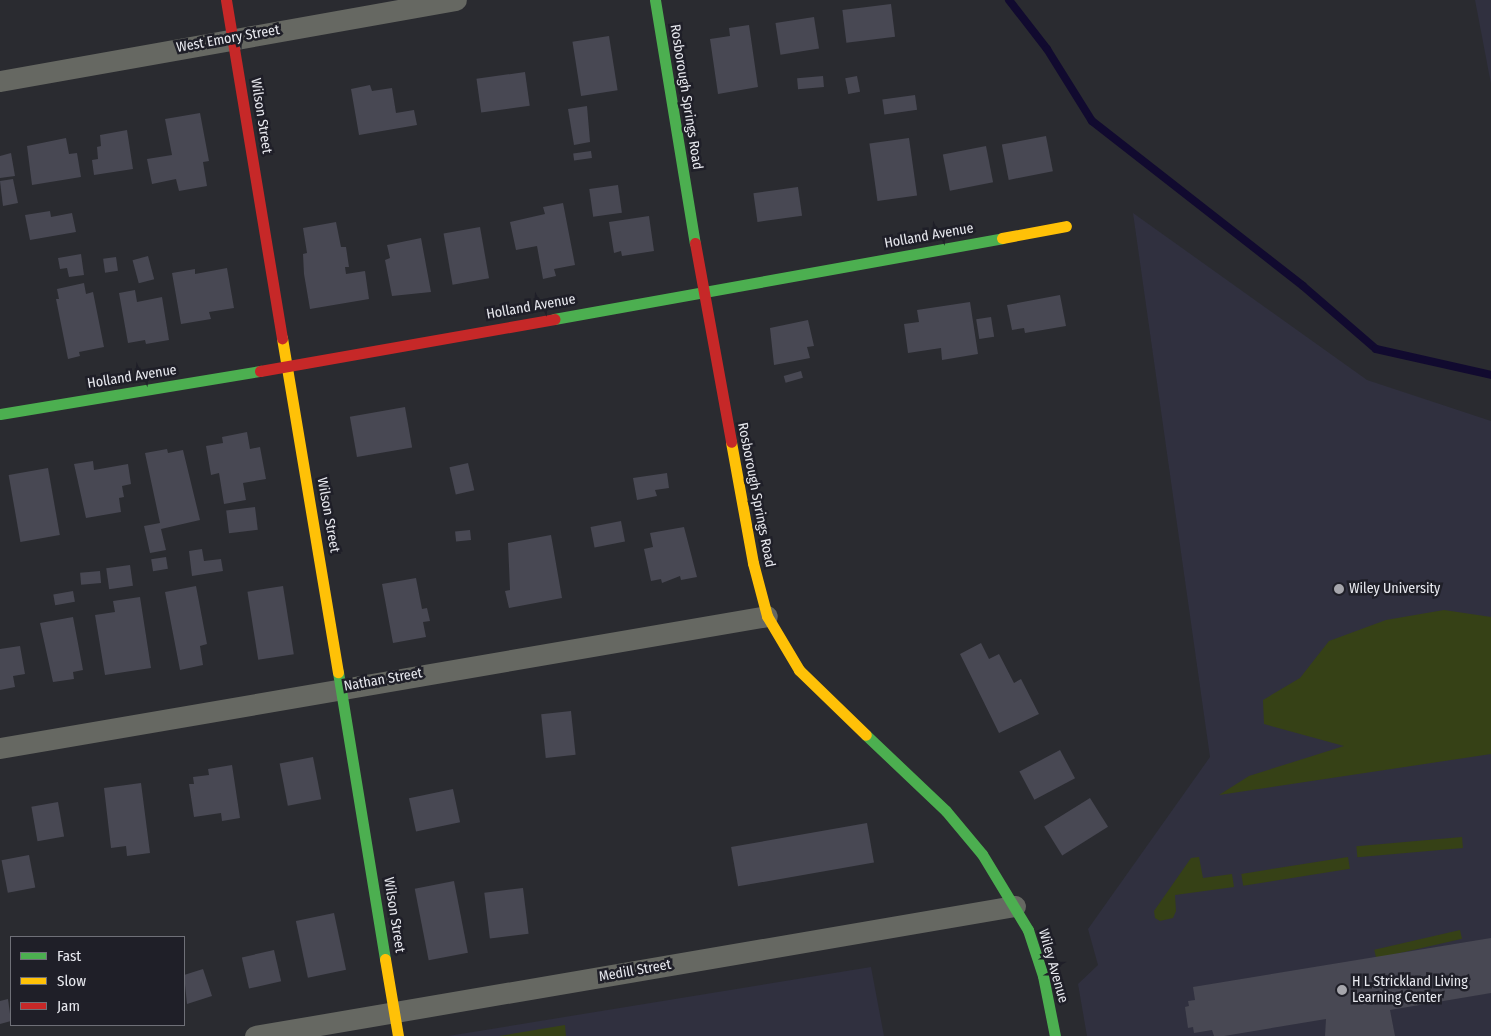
<!DOCTYPE html>
<html>
<head>
<meta charset="utf-8">
<style>
  body { margin:0 }
  #map { position:relative; width:1491px; height:1036px; overflow:hidden; background:#2a2b30; font-family:"Fira Sans Condensed",sans-serif }
  div>[style] { position:absolute }
  .built>* { inset:0; background:#30303f }
  .green>* { inset:0; background:#364116; transform-origin:0 0 }
  .stream>* { height:8px; margin:-4px; padding:0 4px; transform-origin:4px; border-radius:4px; background:#110a2f }
  .building>* { inset:0; background:#484853; transform-origin:0 0 }
  .street>* { height:21px; margin:-10.5px; padding:0 10.5px; transform-origin:10.5px; border-radius:10.5px; background:#666862 }
  .fast>* { height:11px; margin:-5.5px; padding:0 5.5px; transform-origin:5.5px; border-radius:5.5px; background:#4caf50 }
  .slow>* { height:11px; margin:-5.5px; padding:0 5.5px; transform-origin:5.5px; border-radius:5.5px; background:#ffc107 }
  .jam>* { height:11px; margin:-5.5px; padding:0 5.5px; transform-origin:5.5px; border-radius:5.5px; background:#c62828 }
  .dots>* { width:14px; height:14px; translate:-50% -50%; box-sizing:border-box; border:2px solid #1f1f28; border-radius:50% }
  span { translate:-50% -50%; white-space:nowrap; text-align:center; line-height:1.15; -webkit-text-stroke:5px #1f1f28; paint-order:stroke }
  .street-label { font-size:14px; color:#e8e9ef }
  .poi-label { font-size:14px; color:#e8e9ef }
  .left { translate:0 -50%; text-align:left }
  .legend { position:absolute; left:10px; top:936px; width:175px; height:90px; box-sizing:border-box; background:#1f1f28; border:1px solid #6f7078; margin:0; padding:6px 9px; list-style:none; font-size:15px; color:#e8e9ef }
  .legend li { display:flex; align-items:center; gap:10px; height:25px }
  .legend b { width:25px; border:1px solid #6f7078 }
</style>
</head>
<body>
<div id="map">
  <div class="built">
    <div style="clip-path:polygon(1475px 0,1491px 0,1491px 84px)"></div>
    <div style="clip-path:polygon(1133px 213px,1367px 380px,1491px 421px,1491px 1036px,1087px 1036px,1078px 984px,1098px 965px,1088px 929px,1210px 757px)"></div>
    <div style="clip-path:polygon(871px 967px,884px 1036px,448px 1036px)"></div>
  </div>
  <div class="green">
    <div style="clip-path:polygon(1444px 610px,1491px 617px,1491px 754px,1219px 795px,1249px 776px,1344px 746px,1264px 724px,1263px 700px,1300px 678px,1329px 641px,1386px 620px)"></div>
    <div style="left:1462px;top:837px;width:11px;height:106px;rotate:85deg"></div>
    <div style="clip-path:polygon(1199px 857px,1203px 878px,1232px 874px,1234px 887px,1175px 895px,1176px 911px,1173px 918px,1160px 921px,1155px 918px,1154px 911px,1191px 858px)"></div>
    <div style="left:1348px;top:857px;width:12px;height:108px;rotate:81deg"></div>
    <div style="left:1460px;top:930px;width:9px;height:88px;rotate:77deg"></div>
    <div style="clip-path:polygon(565px 1025px,566px 1036px,499px 1036px)"></div>
  </div>
  <div class="stream">
    <div style="left:1009px;top:0;width:62px;rotate:52.2deg"></div>
    <div style="left:1047px;top:49px;width:85px;rotate:58deg"></div>
    <div style="left:1092px;top:121px;width:268px;rotate:38deg"></div>
    <div style="left:1303px;top:286px;width:96px;rotate:40.8deg"></div>
    <div style="left:1376px;top:349px;width:118px;rotate:12.7deg"></div>
  </div>
  <div class="building">
    <div style="left:891px;top:4px;width:33px;height:49px;rotate:83deg"></div>
    <div style="left:814px;top:17px;width:32px;height:39px;rotate:81deg"></div>
    <div style="clip-path:polygon(749px 25px,758px 87px,718px 94px,710px 39px,730px 36px,729px 28px)"></div>
    <div style="left:609px;top:36px;width:55px;height:37px;rotate:81deg"></div>
    <div style="left:525px;top:72px;width:34px;height:49px;rotate:82deg"></div>
    <div style="left:823px;top:76px;width:11px;height:26px;rotate:85deg"></div>
    <div style="left:857px;top:76px;width:16px;height:12px;rotate:79deg"></div>
    <div style="clip-path:polygon(370px 85px,372px 91px,392px 88px,396px 113px,414px 110px,417px 125px,359px 135px,351px 89px)"></div>
    <div style="left:915px;top:95px;width:15px;height:33px;rotate:82deg"></div>
    <div style="clip-path:polygon(587px 106px,590px 142px,574px 145px,568px 109px)"></div>
    <div style="clip-path:polygon(200px 113px,209px 161px,203px 162px,207px 186px,179px 191px,176px 179px,152px 184px,147px 159px,172px 155px,165px 119px)"></div>
    <div style="clip-path:polygon(127px 130px,133px 169px,94px 175px,92px 160px,98px 159px,97px 147px,101px 146px,100px 135px)"></div>
    <div style="left:1046px;top:136px;width:36px;height:45px;rotate:79deg"></div>
    <div style="clip-path:polygon(66px 138px,69px 154px,77px 153px,81px 177px,32px 185px,27px 146px)"></div>
    <div style="left:909px;top:138px;width:58px;height:40px;rotate:82deg"></div>
    <div style="left:986px;top:146px;width:37px;height:44px;rotate:79deg"></div>
    <div style="left:591px;top:151px;width:7px;height:18px;rotate:82deg"></div>
    <div style="clip-path:polygon(11px 153px,15px 176px,0 178px,0 156px)"></div>
    <div style="clip-path:polygon(13px 179px,18px 203px,3px 206px,0 181px)"></div>
    <div style="left:618px;top:185px;width:28px;height:29px;rotate:82deg"></div>
    <div style="left:798px;top:187px;width:29px;height:45px;rotate:82deg"></div>
    <div style="clip-path:polygon(563px 203px,575px 265px,554px 269px,556px 276px,543px 279px,537px 246px,516px 250px,510px 222px,545px 214px,543px 207px)"></div>
    <div style="clip-path:polygon(50px 211px,51px 217px,72px 213px,76px 232px,30px 240px,25px 215px)"></div>
    <div style="clip-path:polygon(649px 216px,654px 251px,622px 256px,621px 251px,614px 253px,609px 222px)"></div>
    <div style="clip-path:polygon(336px 222px,341px 247px,346px 247px,349px 267px,345px 267px,346px 274px,365px 271px,369px 299px,310px 309px,304px 274px,303px 254px,307px 253px,303px 228px)"></div>
    <div style="left:480px;top:227px;width:52px;height:37px;rotate:80deg"></div>
    <div style="clip-path:polygon(421px 238px,431px 292px,392px 296px,385px 260px,390px 258px,387px 245px)"></div>
    <div style="clip-path:polygon(81px 254px,84px 275px,69px 277px,67px 268px,60px 269px,58px 258px)"></div>
    <div style="left:148px;top:256px;width:24px;height:16px;rotate:75deg"></div>
    <div style="left:116px;top:257px;width:14px;height:13px;rotate:82deg"></div>
    <div style="clip-path:polygon(227px 268px,234px 308px,209px 312px,211px 319px,181px 324px,172px 273px,195px 269px,195px 274px)"></div>
    <div style="clip-path:polygon(84px 283px,86px 294px,93px 292px,104px 347px,79px 352px,80px 356px,68px 359px,56px 299px,59px 299px,57px 289px)"></div>
    <div style="clip-path:polygon(135px 290px,137px 302px,162px 297px,169px 340px,146px 344px,145px 340px,128px 343px,119px 293px)"></div>
    <div style="clip-path:polygon(1060px 295px,1066px 326px,1025px 333px,1024px 328px,1012px 330px,1007px 305px)"></div>
    <div style="clip-path:polygon(970px 302px,978px 354px,942px 360px,941px 348px,908px 353px,904px 324px,919px 322px,917px 310px)"></div>
    <div style="left:991px;top:317px;width:20px;height:15px;rotate:81deg"></div>
    <div style="clip-path:polygon(808px 320px,814px 346px,807px 347px,810px 358px,774px 365px,770px 328px)"></div>
    <div style="left:801px;top:371px;width:7px;height:18px;rotate:74deg"></div>
    <div style="left:405px;top:407px;width:41px;height:56px;rotate:80deg"></div>
    <div style="clip-path:polygon(247px 432px,250px 449px,260px 447px,266px 479px,243px 483px,246px 500px,224px 504px,219px 473px,211px 475px,206px 446px,223px 443px,222px 437px)"></div>
    <div style="clip-path:polygon(167px 449px,168px 453px,183px 450px,200px 520px,161px 529px,166px 550px,150px 553px,144px 526px,160px 523px,145px 453px)"></div>
    <div style="clip-path:polygon(93px 461px,94px 470px,128px 464px,131px 484px,122px 486px,124px 497px,119px 498px,121px 512px,86px 518px,74px 464px)"></div>
    <div style="left:468px;top:463px;width:28px;height:19px;rotate:77deg"></div>
    <div style="left:48px;top:468px;width:68px;height:40px;rotate:80deg"></div>
    <div style="clip-path:polygon(667px 473px,669px 488px,655px 490px,657px 496px,637px 500px,633px 478px)"></div>
    <div style="left:255px;top:507px;width:23px;height:29px;rotate:83deg"></div>
    <div style="left:621px;top:521px;width:21px;height:31px;rotate:79deg"></div>
    <div style="clip-path:polygon(684px 527px,697px 577px,681px 580px,680px 576px,662px 583px,661px 579px,651px 581px,644px 549px,653px 547px,650px 533px)"></div>
    <div style="left:470px;top:530px;width:10px;height:15px;rotate:84deg"></div>
    <div style="clip-path:polygon(551px 535px,562px 598px,509px 608px,505px 591px,510px 590px,508px 543px)"></div>
    <div style="clip-path:polygon(202px 549px,204px 561px,221px 559px,223px 571px,192px 576px,189px 551px)"></div>
    <div style="left:166px;top:557px;width:12px;height:15px;rotate:81deg"></div>
    <div style="left:130px;top:565px;width:21px;height:24px;rotate:82deg"></div>
    <div style="left:100px;top:571px;width:12px;height:20px;rotate:85deg"></div>
    <div style="clip-path:polygon(416px 578px,422px 609px,427px 608px,430px 621px,423px 622px,426px 637px,393px 643px,382px 584px)"></div>
    <div style="clip-path:polygon(196px 586px,207px 644px,200px 646px,203px 665px,180px 670px,165px 592px)"></div>
    <div style="left:283px;top:586px;width:69px;height:36px;rotate:81deg"></div>
    <div style="left:73px;top:591px;width:11px;height:20px;rotate:80deg"></div>
    <div style="clip-path:polygon(140px 597px,151px 668px,105px 675px,95px 615px,115px 612px,113px 601px)"></div>
    <div style="clip-path:polygon(73px 617px,83px 670px,73px 672px,74px 679px,53px 682px,40px 623px)"></div>
    <div style="clip-path:polygon(981px 643px,989px 659px,999px 654px,1014px 683px,1021px 679px,1039px 714px,999px 733px,960px 654px)"></div>
    <div style="clip-path:polygon(20px 646px,25px 674px,13px 676px,15px 687px,0 690px,0 649px)"></div>
    <div style="left:571px;top:711px;width:44px;height:30px;rotate:84deg"></div>
    <div style="left:1060px;top:750px;width:32px;height:46px;rotate:62deg"></div>
    <div style="left:313px;top:757px;width:43px;height:34px;rotate:79deg"></div>
    <div style="clip-path:polygon(232px 765px,240px 818px,222px 821px,221px 813px,194px 817px,189px 784px,194px 784px,193px 777px,209px 775px,208px 769px)"></div>
    <div style="clip-path:polygon(141px 783px,150px 853px,127px 856px,126px 846px,111px 848px,104px 788px)"></div>
    <div style="left:453px;top:789px;width:34px;height:45px;rotate:78deg"></div>
    <div style="left:1090px;top:798px;width:34px;height:54px;rotate:58deg"></div>
    <div style="left:58px;top:802px;width:35px;height:27px;rotate:80deg"></div>
    <div style="left:867px;top:823px;width:40px;height:138px;rotate:80deg"></div>
    <div style="left:29px;top:855px;width:33px;height:28px;rotate:79deg"></div>
    <div style="left:454px;top:881px;width:73px;height:40px;rotate:79deg"></div>
    <div style="left:523px;top:888px;width:46px;height:39px;rotate:83deg"></div>
    <div style="left:334px;top:913px;width:58px;height:39px;rotate:78deg"></div>
    <div style="clip-path:polygon(1491px 938px,1491px 993px,1390px 1010px,1395px 1036px,1325px 1036px,1326px 1019px,1224px 1036px,1214px 1036px,1212px 1030px,1194px 1033px,1193px 1027px,1188px 1028px,1185px 1007px,1189px 1006px,1188px 1001px,1195px 1000px,1193px 987px)"></div>
    <div style="left:274px;top:950px;width:32px;height:33px;rotate:77deg"></div>
    <div style="clip-path:polygon(203px 969px,212px 996px,187px 1004px,184px 975px)"></div>
    <div style="clip-path:polygon(8px 999px,11px 1021px,0 1024px,0 1001px)"></div>
  </div>
  <div class="street">
    <div style="left:0;top:81px;width:463px;rotate:-10.1deg"></div>
    <div style="left:0;top:748px;width:778px;rotate:-9.76deg"></div>
    <div style="left:255px;top:1036px;width:771px;rotate:-9.71deg"></div>
  </div>
  <div class="fast">
    <div style="left:655px;top:0;width:246px;rotate:80.7deg"></div>
    <div style="left:554px;top:319px;width:455px;rotate:-10.2deg"></div>
    <div style="left:0;top:414px;width:264px;rotate:-9.4deg"></div>
    <div style="left:338px;top:672px;width:291px;rotate:80.7deg"></div>
    <div style="left:866px;top:735px;width:110px;rotate:43.5deg"></div>
    <div style="left:946px;top:811px;width:56px;rotate:50.1deg"></div>
    <div style="left:982px;top:854px;width:89px;rotate:58.8deg"></div>
    <div style="left:1028px;top:930px;width:48px;rotate:71.9deg"></div>
    <div style="left:1043px;top:976px;width:61px;rotate:78.7deg"></div>
  </div>
  <div class="slow">
    <div style="left:1002px;top:238px;width:65px;rotate:-10.6deg"></div>
    <div style="left:282px;top:338px;width:339px;rotate:80.5deg"></div>
    <div style="left:731px;top:442px;width:123px;rotate:79.7deg"></div>
    <div style="left:753px;top:563px;width:55px;rotate:75.2deg"></div>
    <div style="left:767px;top:616px;width:63px;rotate:59.3deg"></div>
    <div style="left:799px;top:670px;width:93px;rotate:44.1deg"></div>
    <div style="left:385px;top:959px;width:78px;rotate:80.4deg"></div>
  </div>
  <div class="jam">
    <div style="left:226px;top:0;width:343px;rotate:80.6deg"></div>
    <div style="left:695px;top:243px;width:202px;rotate:79.7deg"></div>
    <div style="left:260px;top:371px;width:299px;rotate:-10deg"></div>
  </div>
  <div class="dots">
    <div style="left:1339px;top:589px;background:#a6a6ac"></div>
    <div style="left:1342px;top:990px;background:#a6a6ac"></div>
  </div>
  <div class="street-label">
    <span style="left:228px;top:39px;rotate:-10deg">West Emory Street</span>
    <span style="left:686px;top:97px;rotate:81deg">Rosborough Springs Road</span>
    <span style="left:261px;top:116px;rotate:81deg">Wilson Street</span>
    <span style="left:929px;top:236px;rotate:-10deg">Holland Avenue</span>
    <span style="left:531px;top:307px;rotate:-10deg">Holland Avenue</span>
    <span style="left:132px;top:377px;rotate:-9deg">Holland Avenue</span>
    <span style="left:756px;top:495px;rotate:79deg">Rosborough Springs Road</span>
    <span style="left:328px;top:515px;rotate:80deg">Wilson Street</span>
    <span style="left:383px;top:680px;rotate:-10deg">Nathan Street</span>
    <span style="left:394px;top:915px;rotate:81deg">Wilson Street</span>
    <span style="left:1053px;top:966px;rotate:74deg">Wiley Avenue</span>
    <span style="left:635px;top:971px;rotate:-10deg">Medill Street</span>
  </div>
  <div class="poi-label">
    <span class="left" style="left:1349px;top:589px">Wiley University</span>
    <span class="left" style="left:1352px;top:990px">H L Strickland Living<br>Learning Center</span>
  </div>
  <ul class="legend">
  <li><b style="height:6px;background:#4caf50"></b>Fast</li>
  <li><b style="height:6px;background:#ffc107"></b>Slow</li>
  <li><b style="height:6px;background:#c62828"></b>Jam</li>
  </ul>
</div>
</body>
</html>
